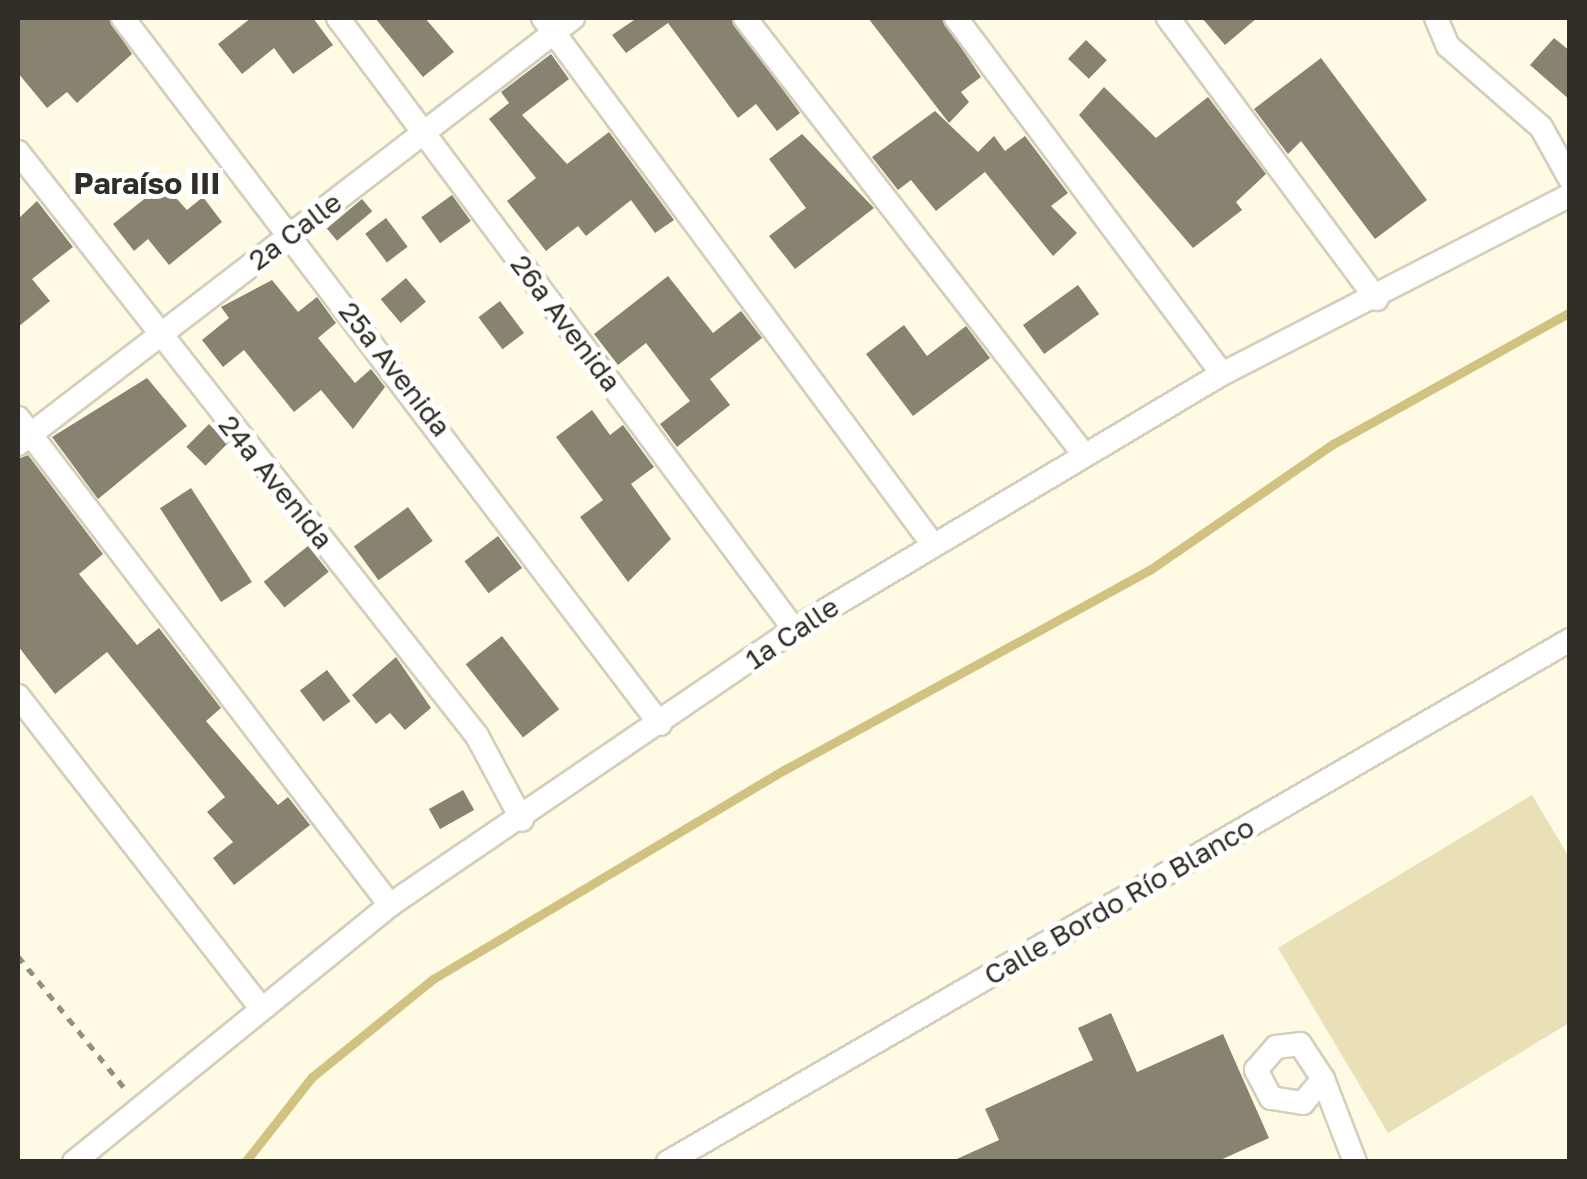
<!DOCTYPE html>
<html>
<head>
<meta charset="utf-8">
<style>
  body { margin:0 }
  #map { position:relative; width:1587px; height:1179px; overflow:hidden; background:#fffae4; font-family:"Golos Text",sans-serif }
  div>[style] { position:absolute }
  .green>* { inset:0; background:#eae0b8 }
  .stream>* { height:9px; margin:-4.5px; padding:0 4.5px; transform-origin:4.5px; border-radius:4.5px; background:#d2c282 }
  .building>* { inset:0; background:#888370; transform-origin:0 0 }
  .path>* { height:5px; margin-top:-2.5px; transform-origin:0; background:repeating-linear-gradient(90deg,#928e80 0 8px,transparent 0 16px) }
  .roads { filter:drop-shadow(2px 0 #d4ceba) drop-shadow(-2px 0 #d4ceba) drop-shadow(0 2px #d4ceba) drop-shadow(0 -2px #d4ceba) }
  .street>* { height:22px; margin:-11px; padding:0 11px; transform-origin:11px; border-radius:11px; background:#fff }
  span { translate:-50% -50%; white-space:nowrap; text-align:center; line-height:1.15; -webkit-text-stroke:10px #fff; paint-order:stroke }
  .street-label { font-size:28px; color:#302e26 }
  .neighbourhood-label { font-size:30px; color:#302e26; font-weight:700 }
  .frame { position:absolute; inset:0; border:20px solid #302e26; pointer-events:none }
</style>
</head>
<body>
<div id="map">
  <div class="green">
    <div style="clip-path:polygon(1532px 795px,1569px 857px,1569px 1023px,1388px 1133px,1278px 948px)"></div>
  </div>
  <div class="stream">
    <div style="left:245px;top:1162px;width:108px;rotate:-51.8deg"></div>
    <div style="left:312px;top:1077px;width:156px;rotate:-39deg"></div>
    <div style="left:433px;top:979px;width:409px;rotate:-30.8deg"></div>
    <div style="left:784px;top:770px;width:418px;rotate:-28.7deg"></div>
    <div style="left:1151px;top:569px;width:221px;rotate:-34.5deg"></div>
    <div style="left:1333px;top:444px;width:271px;rotate:-29.1deg"></div>
  </div>
  <div class="building">
    <div style="clip-path:polygon(18px 18px,108px 18px,132px 54px,77px 103px,67px 92px,47px 108px,18px 73px)"></div>
    <div style="clip-path:polygon(251px 18px,313px 18px,333px 45px,293px 74px,274px 48px,242px 74px,218px 44px)"></div>
    <div style="clip-path:polygon(375px 18px,425px 18px,454px 52px,423px 77px)"></div>
    <div style="clip-path:polygon(637px 18px,730px 18px,800px 113px,777px 131px,756px 104px,738px 118px,668px 23px,626px 53px,612px 35px)"></div>
    <div style="clip-path:polygon(868px 18px,941px 18px,981px 77px,961px 92px,969px 102px,949px 123px)"></div>
    <div style="clip-path:polygon(1202px 18px,1257px 18px,1225px 45px)"></div>
    <div style="clip-path:polygon(1554px 38px,1570px 51px,1570px 100px,1530px 65px)"></div>
    <div style="left:1086px;top:40px;width:29px;height:26px;rotate:44deg"></div>
    <div style="clip-path:polygon(551px 54px,569px 79px,522px 115px,567px 164px,609px 132px,674px 220px,655px 233px,631px 200px,586px 236px,578px 226px,546px 251px,507px 201px,536px 178px,489px 119px,509px 103px,501px 92px)"></div>
    <div style="clip-path:polygon(1321px 58px,1427px 200px,1375px 239px,1301px 141px,1288px 154px,1254px 109px)"></div>
    <div style="clip-path:polygon(1104px 87px,1156px 138px,1208px 97px,1266px 174px,1236px 202px,1242px 210px,1193px 248px,1079px 115px)"></div>
    <div style="clip-path:polygon(935px 111px,978px 152px,994px 136px,1005px 151px,1025px 136px,1068px 193px,1051px 206px,1077px 233px,1053px 256px,985px 172px,936px 211px,911px 180px,898px 190px,872px 157px)"></div>
    <div style="clip-path:polygon(802px 134px,874px 208px,795px 269px,769px 236px,806px 208px,769px 159px)"></div>
    <div style="clip-path:polygon(163px 184px,187px 210px,203px 197px,222px 222px,169px 265px,148px 239px,134px 251px,113px 224px)"></div>
    <div style="left:452px;top:195px;width:32px;height:38px;rotate:54deg"></div>
    <div style="left:362px;top:199px;width:16px;height:46px;rotate:50deg"></div>
    <div style="clip-path:polygon(37px 201px,73px 247px,32px 279px,50px 301px,18px 327px,18px 219px)"></div>
    <div style="left:386px;top:218px;width:36px;height:26px;rotate:53deg"></div>
    <div style="clip-path:polygon(668px 276px,713px 333px,741px 311px,762px 338px,710px 379px,730px 405px,677px 447px,660px 424px,690px 401px,646px 343px,618px 365px,594px 334px)"></div>
    <div style="left:406px;top:278px;width:31px;height:33px;rotate:50deg"></div>
    <div style="clip-path:polygon(272px 280px,298px 312px,317px 297px,336px 323px,318px 338px,355px 383px,371px 369px,385px 387px,353px 429px,321px 390px,294px 412px,244px 350px,223px 367px,202px 340px,229px 318px,221px 307px)"></div>
    <div style="left:1078px;top:285px;width:36px;height:68px;rotate:54deg"></div>
    <div style="left:500px;top:301px;width:40px;height:27px;rotate:53deg"></div>
    <div style="clip-path:polygon(904px 325px,927px 356px,966px 326px,990px 358px,913px 416px,866px 354px)"></div>
    <div style="clip-path:polygon(147px 378px,187px 426px,98px 499px,52px 437px)"></div>
    <div style="clip-path:polygon(592px 410px,610px 435px,623px 425px,654px 467px,631px 484px,671px 539px,628px 582px,580px 517px,603px 500px,556px 437px)"></div>
    <div style="left:209px;top:424px;width:27px;height:32px;rotate:45deg"></div>
    <div style="clip-path:polygon(28px 455px,103px 554px,79px 574px,137px 645px,159px 628px,221px 708px,206px 721px,278px 805px,288px 797px,310px 825px,234px 885px,213px 858px,233px 842px,207px 812px,225px 797px,107px 652px,55px 694px,18px 646px,18px 459px)"></div>
    <div style="left:191px;top:488px;width:112px;height:37px;rotate:57deg"></div>
    <div style="left:408px;top:507px;width:42px;height:67px;rotate:54deg"></div>
    <div style="left:498px;top:536px;width:40px;height:42px;rotate:53deg"></div>
    <div style="left:308px;top:546px;width:33px;height:57px;rotate:51deg"></div>
    <div style="left:502px;top:636px;width:93px;height:46px;rotate:52deg"></div>
    <div style="clip-path:polygon(396px 657px,431px 708px,405px 730px,390px 713px,376px 724px,352px 695px)"></div>
    <div style="left:327px;top:670px;width:39px;height:34px;rotate:53deg"></div>
    <div style="left:463px;top:790px;width:23px;height:39px;rotate:61deg"></div>
    <div style="clip-path:polygon(1111px 1013px,1137px 1072px,1223px 1034px,1269px 1138px,1216px 1162px,950px 1162px,999px 1140px,985px 1109px,1093px 1060px,1078px 1028px)"></div>
  </div>
  <div class="path">
    <div style="left:18px;top:956px;width:172px;rotate:51.1deg"></div>
  </div>
  <div class="roads">
    <div class="street">
      <div style="left:123px;top:18px;width:887px;rotate:52.74deg"></div>
      <div style="left:338px;top:18px;width:762px;rotate:53.27deg"></div>
      <div style="left:543px;top:18px;width:652px;rotate:53.48deg"></div>
      <div style="left:745px;top:18px;width:549px;rotate:52.17deg"></div>
      <div style="left:956px;top:18px;width:444px;rotate:53.2deg"></div>
      <div style="left:1168px;top:18px;width:350px;rotate:53.4deg"></div>
      <div style="left:1436px;top:18px;width:30px;rotate:67deg"></div>
      <div style="left:1448px;top:46px;width:123px;rotate:41.1deg"></div>
      <div style="left:1541px;top:127px;width:60px;rotate:60.9deg"></div>
      <div style="left:18px;top:152px;width:743px;rotate:51.83deg"></div>
      <div style="left:477px;top:736px;width:95px;rotate:61.8deg"></div>
      <div style="left:18px;top:418px;width:613px;rotate:52.63deg"></div>
      <div style="left:18px;top:444px;width:700px;rotate:-37.51deg"></div>
      <div style="left:18px;top:696px;width:390px;rotate:52.1deg"></div>
      <div style="left:1323px;top:1079px;width:31px;rotate:130deg"></div>
      <div style="left:1303px;top:1103px;width:32px;rotate:-171deg"></div>
      <div style="left:1271px;top:1098px;width:32px;rotate:-118deg"></div>
      <div style="left:1256px;top:1070px;width:30px;rotate:-49deg"></div>
      <div style="left:1276px;top:1047px;width:24px;rotate:-7deg"></div>
      <div style="left:1300px;top:1044px;width:42px;rotate:56.7deg"></div>
      <div style="left:1323px;top:1079px;width:89px;rotate:68.9deg"></div>
      <div style="left:74px;top:1162px;width:407px;rotate:-39.1deg"></div>
      <div style="left:390px;top:905px;width:489px;rotate:-34.3deg"></div>
      <div style="left:794px;top:629px;width:498px;rotate:-30.8deg"></div>
      <div style="left:1222px;top:374px;width:391px;rotate:-27.2deg"></div>
      <div style="left:668px;top:1162px;width:1042px;rotate:-30.06deg"></div>
    </div>
  </div>
  <div class="street-label">
    <span style="left:295px;top:231px;rotate:-37deg">2a Calle</span>
    <span style="left:566px;top:323px;rotate:53deg">26a Avenida</span>
    <span style="left:395px;top:369px;rotate:52deg">25a Avenida</span>
    <span style="left:276px;top:482px;rotate:51deg">24a Avenida</span>
    <span style="left:792px;top:633px;rotate:-34deg">1a Calle</span>
    <span style="left:1119px;top:901px;rotate:-30deg">Calle Bordo Río Blanco</span>
  </div>
  <div class="neighbourhood-label">
    <span style="left:147px;top:183px">Paraíso III</span>
  </div>
  <div class="frame"></div>
</div>
</body>
</html>
